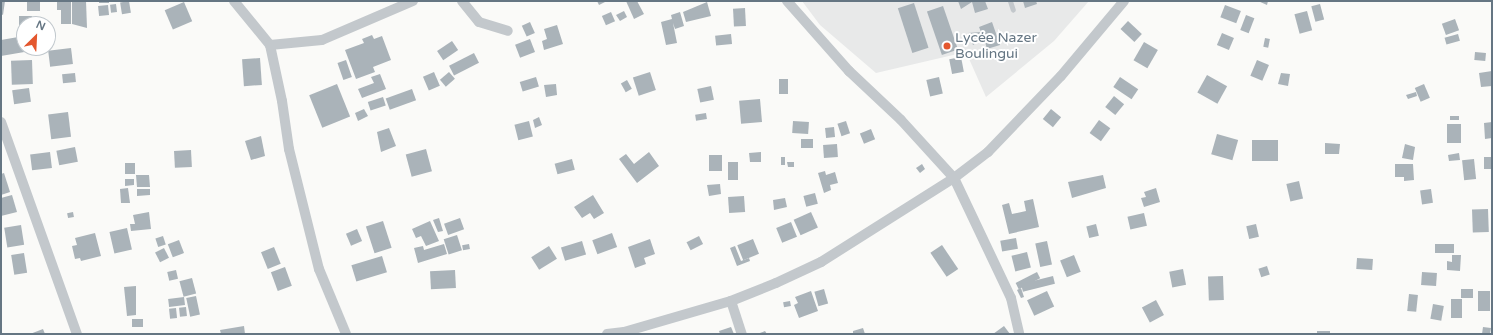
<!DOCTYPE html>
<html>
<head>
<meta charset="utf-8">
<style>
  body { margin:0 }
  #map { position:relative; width:1493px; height:335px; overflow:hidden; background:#fafaf8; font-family:"Varela Round",sans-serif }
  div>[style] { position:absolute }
  .built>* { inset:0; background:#e8e9e9 }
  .building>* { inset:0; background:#aab3b9; transform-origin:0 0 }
  .service>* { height:5px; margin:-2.5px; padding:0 2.5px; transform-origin:2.5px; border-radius:2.5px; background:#c3c8cc }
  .minor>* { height:10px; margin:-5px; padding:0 5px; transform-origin:5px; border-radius:5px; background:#c3c8cc }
  .dots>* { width:11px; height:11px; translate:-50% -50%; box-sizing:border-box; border:2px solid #fff; border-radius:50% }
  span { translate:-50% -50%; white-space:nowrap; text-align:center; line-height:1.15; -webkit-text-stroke:4px #fff; paint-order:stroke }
  .poi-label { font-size:14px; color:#657683 }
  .left { translate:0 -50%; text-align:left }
  .frame { position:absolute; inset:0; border:2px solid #657683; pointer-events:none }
  .north { position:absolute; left:16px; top:16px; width:40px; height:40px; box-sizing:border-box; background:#fff; border:1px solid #c1c8cd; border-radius:50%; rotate:24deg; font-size:11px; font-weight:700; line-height:16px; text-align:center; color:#657683 }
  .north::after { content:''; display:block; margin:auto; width:14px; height:18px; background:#e4572e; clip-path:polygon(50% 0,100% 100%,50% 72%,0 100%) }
</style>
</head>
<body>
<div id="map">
  <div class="built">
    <div style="clip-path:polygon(802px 1px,1089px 1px,1054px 41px,986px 97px,966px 52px,876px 73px,820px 25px)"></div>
  </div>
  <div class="building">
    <div style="clip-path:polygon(1px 1px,5px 1px,3px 15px,1px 14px)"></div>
    <div style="left:27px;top:1px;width:13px;height:10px"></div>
    <div style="clip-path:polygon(57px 1px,71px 1px,71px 24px,61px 24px,61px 10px,57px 10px)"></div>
    <div style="clip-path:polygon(72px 1px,86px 1px,87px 28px,72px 24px)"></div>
    <div style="left:99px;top:1px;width:10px;height:2px"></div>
    <div style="left:129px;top:1px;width:12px;height:9px;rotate:81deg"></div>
    <div style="clip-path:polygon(597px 1px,607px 1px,599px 5px)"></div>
    <div style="clip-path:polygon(626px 1px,637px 1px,644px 14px,634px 19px)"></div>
    <div style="clip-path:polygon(958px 1px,985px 1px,988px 9px,975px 13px,972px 2px,961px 9px)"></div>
    <div style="clip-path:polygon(1023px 1px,1036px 1px,1037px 4px,1025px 8px)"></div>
    <div style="clip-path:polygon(1258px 1px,1268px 1px,1267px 5px)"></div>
    <div style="left:184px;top:2px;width:21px;height:21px;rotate:67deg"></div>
    <div style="clip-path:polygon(707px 2px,711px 16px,686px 22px,683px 12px)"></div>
    <div style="left:914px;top:3px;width:47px;height:17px;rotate:72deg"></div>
    <div style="left:116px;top:4px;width:8px;height:6px;rotate:83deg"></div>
    <div style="left:1320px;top:4px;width:16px;height:9px;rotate:75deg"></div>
    <div style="left:108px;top:5px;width:10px;height:10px;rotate:84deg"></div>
    <div style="left:1225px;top:5px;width:17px;height:13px;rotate:21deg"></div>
    <div style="left:943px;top:6px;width:46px;height:17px;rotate:71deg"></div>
    <div style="left:745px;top:8px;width:18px;height:12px;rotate:87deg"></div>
    <div style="clip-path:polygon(624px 11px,627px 17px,620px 21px,616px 15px)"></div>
    <div style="left:1307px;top:11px;width:20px;height:13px;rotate:75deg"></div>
    <div style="left:611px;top:12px;width:10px;height:10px;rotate:66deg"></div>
    <div style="clip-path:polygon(680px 12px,684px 26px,675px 29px,673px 23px,677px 43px,666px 45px,661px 22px,672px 19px,671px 15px)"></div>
    <div style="left:1246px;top:15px;width:9px;height:16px;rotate:21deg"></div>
    <div style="clip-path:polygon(19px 16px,32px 16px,32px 24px,24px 24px,24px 32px,19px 32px)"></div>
    <div style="left:1455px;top:19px;width:12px;height:14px;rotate:70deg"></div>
    <div style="left:1128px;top:21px;width:19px;height:11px;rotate:43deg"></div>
    <div style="left:530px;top:22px;width:12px;height:9px;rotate:66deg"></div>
    <div style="clip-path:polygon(992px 22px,1000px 45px,987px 49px,984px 38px,973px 45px,968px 33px,981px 32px,979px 27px)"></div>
    <div style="clip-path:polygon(557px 25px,563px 44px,544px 50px,542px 41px,547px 39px,544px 29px)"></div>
    <div style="left:1222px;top:33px;width:13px;height:13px;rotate:23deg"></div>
    <div style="left:731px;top:34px;width:10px;height:16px;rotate:84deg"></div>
    <div style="left:1458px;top:34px;width:7px;height:14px;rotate:74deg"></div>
    <div style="clip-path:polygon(372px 35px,374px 39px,382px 36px,391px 60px,373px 67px,375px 72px,356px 79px,345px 50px,364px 43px,362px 39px)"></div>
    <div style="clip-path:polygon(24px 36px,24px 48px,36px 50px,1px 56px,1px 40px)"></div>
    <div style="left:1265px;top:38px;width:5px;height:9px;rotate:11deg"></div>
    <div style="left:530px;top:39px;width:14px;height:16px;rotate:69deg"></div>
    <div style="left:452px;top:41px;width:11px;height:18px;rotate:56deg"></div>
    <div style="left:1144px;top:42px;width:16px;height:21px;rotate:30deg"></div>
    <div style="left:71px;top:48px;width:16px;height:23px;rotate:83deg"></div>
    <div style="left:1475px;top:52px;width:11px;height:8px;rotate:5deg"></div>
    <div style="left:474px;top:53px;width:11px;height:28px;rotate:63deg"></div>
    <div style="left:961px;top:57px;width:15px;height:12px;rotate:79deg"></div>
    <div style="left:260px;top:58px;width:27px;height:18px;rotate:86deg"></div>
    <div style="left:32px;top:60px;width:24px;height:21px;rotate:88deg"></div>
    <div style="left:346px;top:60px;width:18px;height:9px;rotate:71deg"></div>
    <div style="left:1257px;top:60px;width:13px;height:17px;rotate:23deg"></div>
    <div style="clip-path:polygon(1492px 71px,1492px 86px,1481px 87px,1479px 73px)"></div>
    <div style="left:434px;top:72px;width:15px;height:12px;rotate:67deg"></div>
    <div style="left:449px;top:72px;width:9px;height:12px;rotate:49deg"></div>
    <div style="left:650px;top:72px;width:19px;height:18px;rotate:72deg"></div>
    <div style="left:75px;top:73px;width:9px;height:13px;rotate:84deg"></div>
    <div style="clip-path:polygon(1281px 73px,1290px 74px,1288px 86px,1278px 84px)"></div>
    <div style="clip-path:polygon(380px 74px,386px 89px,362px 98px,358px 89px,374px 83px,371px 77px)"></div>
    <div style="left:1207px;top:75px;width:23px;height:20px;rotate:29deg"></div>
    <div style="left:536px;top:77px;width:10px;height:17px;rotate:73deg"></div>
    <div style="left:939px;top:77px;width:17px;height:13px;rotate:77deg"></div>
    <div style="left:1120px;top:77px;width:22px;height:12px;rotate:34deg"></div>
    <div style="left:779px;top:79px;width:9px;height:15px"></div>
    <div style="left:627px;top:80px;width:10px;height:7px;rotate:61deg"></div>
    <div style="left:337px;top:84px;width:35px;height:30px;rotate:68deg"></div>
    <div style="clip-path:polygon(556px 84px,557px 95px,546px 97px,544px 85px)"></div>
    <div style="left:1424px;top:84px;width:15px;height:10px;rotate:67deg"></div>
    <div style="left:711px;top:86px;width:14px;height:14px;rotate:78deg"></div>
    <div style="left:29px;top:88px;width:14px;height:17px;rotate:82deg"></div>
    <div style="left:412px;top:89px;width:12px;height:28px;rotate:70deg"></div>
    <div style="clip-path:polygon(1416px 92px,1417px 96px,1408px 99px,1406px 95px)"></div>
    <div style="left:1114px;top:96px;width:13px;height:14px;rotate:39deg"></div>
    <div style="left:383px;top:97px;width:9px;height:16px;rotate:72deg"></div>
    <div style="left:760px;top:99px;width:23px;height:21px;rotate:85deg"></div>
    <div style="clip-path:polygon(364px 109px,368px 116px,358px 121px,355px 113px)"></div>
    <div style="left:1051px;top:109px;width:13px;height:13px;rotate:39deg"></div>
    <div style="left:68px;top:112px;width:25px;height:20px;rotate:83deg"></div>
    <div style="left:706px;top:113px;width:6px;height:11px;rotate:81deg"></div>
    <div style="left:1459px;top:116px;width:4px;height:9px;rotate:90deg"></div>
    <div style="clip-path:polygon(539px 117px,542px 125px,535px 128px,533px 120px)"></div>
    <div style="left:1099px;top:120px;width:14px;height:16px;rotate:36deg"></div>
    <div style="left:529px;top:121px;width:16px;height:15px;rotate:76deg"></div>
    <div style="left:793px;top:121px;width:16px;height:12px;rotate:4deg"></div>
    <div style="left:846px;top:121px;width:13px;height:9px;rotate:72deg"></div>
    <div style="clip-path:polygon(1492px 122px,1492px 138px,1485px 139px,1484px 123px)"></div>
    <div style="left:1447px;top:124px;width:14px;height:19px"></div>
    <div style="left:834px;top:127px;width:10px;height:9px;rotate:84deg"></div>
    <div style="clip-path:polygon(389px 128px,396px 146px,381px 152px,377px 132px)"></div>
    <div style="left:871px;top:129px;width:11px;height:12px;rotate:68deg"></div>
    <div style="left:1217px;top:134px;width:22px;height:21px;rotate:16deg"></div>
    <div style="clip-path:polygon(261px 136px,265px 156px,251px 160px,245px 141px)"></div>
    <div style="left:801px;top:139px;width:12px;height:9px"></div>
    <div style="left:1252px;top:140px;width:26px;height:21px"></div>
    <div style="clip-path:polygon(1325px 143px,1340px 144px,1339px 154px,1325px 154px)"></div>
    <div style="left:837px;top:144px;width:13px;height:14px;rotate:86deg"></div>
    <div style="clip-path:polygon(1405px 144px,1415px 147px,1413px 160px,1402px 158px)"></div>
    <div style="left:75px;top:147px;width:15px;height:19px;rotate:79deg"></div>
    <div style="left:426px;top:149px;width:23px;height:21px;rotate:75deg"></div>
    <div style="left:191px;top:150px;width:17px;height:17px;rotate:87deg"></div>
    <div style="left:50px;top:152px;width:16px;height:20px;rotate:83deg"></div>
    <div style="clip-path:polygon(649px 152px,659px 166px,637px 183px,619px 159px,626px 154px,634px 164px)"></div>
    <div style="clip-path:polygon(761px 152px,761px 162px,750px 162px,749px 153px)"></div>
    <div style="clip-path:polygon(1459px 153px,1460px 160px,1449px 161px,1448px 155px)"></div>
    <div style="left:709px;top:155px;width:13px;height:16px"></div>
    <div style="left:781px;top:157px;width:4px;height:8px"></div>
    <div style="left:1484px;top:157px;width:7px;height:12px"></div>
    <div style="left:572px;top:159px;width:11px;height:18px;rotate:75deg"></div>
    <div style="left:1474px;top:159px;width:20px;height:12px;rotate:84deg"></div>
    <div style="left:728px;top:162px;width:10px;height:18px"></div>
    <div style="clip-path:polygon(787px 162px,794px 162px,794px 167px,788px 167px)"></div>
    <div style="left:125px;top:163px;width:10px;height:11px"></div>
    <div style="clip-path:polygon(922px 164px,925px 169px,920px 173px,916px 168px)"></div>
    <div style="clip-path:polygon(1395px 164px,1413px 164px,1414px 180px,1404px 181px,1404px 177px,1395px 177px)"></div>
    <div style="clip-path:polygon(825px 171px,826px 175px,835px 172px,838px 183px,830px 185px,831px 190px,824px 193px,818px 173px)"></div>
    <div style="clip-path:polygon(4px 173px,10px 192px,1px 195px,1px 174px)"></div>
    <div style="clip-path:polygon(136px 175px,149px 175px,150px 187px,137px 187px)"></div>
    <div style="clip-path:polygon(1103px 175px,1106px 188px,1072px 198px,1068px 182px)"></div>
    <div style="clip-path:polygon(125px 179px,134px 179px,134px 185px,125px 186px)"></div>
    <div style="left:1299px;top:181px;width:18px;height:13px;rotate:77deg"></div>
    <div style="clip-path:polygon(720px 184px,721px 194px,709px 196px,707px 185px)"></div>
    <div style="clip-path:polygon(128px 188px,130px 203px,121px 203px,120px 189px)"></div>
    <div style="clip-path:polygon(1156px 188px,1160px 202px,1144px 207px,1141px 198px,1146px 197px,1144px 192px)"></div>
    <div style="clip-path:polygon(137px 189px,150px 189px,150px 195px,137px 196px)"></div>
    <div style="left:1431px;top:189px;width:14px;height:11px;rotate:82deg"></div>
    <div style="left:815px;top:193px;width:11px;height:12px;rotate:75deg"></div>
    <div style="clip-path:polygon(12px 195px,17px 212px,1px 216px,1px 198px)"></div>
    <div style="clip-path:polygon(593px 195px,604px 213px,594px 219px,590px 213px,582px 218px,574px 207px)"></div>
    <div style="left:744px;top:196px;width:16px;height:16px;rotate:86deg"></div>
    <div style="clip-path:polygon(785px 198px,787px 207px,774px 210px,773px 200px)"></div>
    <div style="clip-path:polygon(1033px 199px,1039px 227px,1009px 234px,1002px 205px,1009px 203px,1012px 214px,1026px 211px,1024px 201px)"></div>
    <div style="left:1488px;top:209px;width:23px;height:16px;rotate:88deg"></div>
    <div style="left:73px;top:212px;width:5px;height:6px;rotate:79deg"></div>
    <div style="clip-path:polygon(149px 212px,151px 229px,131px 231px,130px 224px,135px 224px,133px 215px)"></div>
    <div style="left:811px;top:212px;width:17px;height:19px;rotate:66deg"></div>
    <div style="left:1144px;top:213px;width:13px;height:17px;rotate:77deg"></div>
    <div style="clip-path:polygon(439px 218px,443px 231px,438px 232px,433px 220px)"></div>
    <div style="left:460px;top:218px;width:12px;height:17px;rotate:70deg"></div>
    <div style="left:383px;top:221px;width:28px;height:18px;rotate:72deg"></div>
    <div style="clip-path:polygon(430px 221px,439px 241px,426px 246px,421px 236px,416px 238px,412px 229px)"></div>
    <div style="left:791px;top:222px;width:16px;height:16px;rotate:68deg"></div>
    <div style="left:1096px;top:224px;width:12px;height:10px;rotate:76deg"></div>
    <div style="left:1256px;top:224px;width:13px;height:10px;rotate:77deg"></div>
    <div style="left:21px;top:225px;width:20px;height:17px;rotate:81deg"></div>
    <div style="left:127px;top:228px;width:22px;height:18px;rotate:77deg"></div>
    <div style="left:357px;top:229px;width:13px;height:12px;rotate:67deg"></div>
    <div style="clip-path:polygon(95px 233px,101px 256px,81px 261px,80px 258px,75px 259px,72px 246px,77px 245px,75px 238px)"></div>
    <div style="left:612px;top:233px;width:15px;height:21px;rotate:70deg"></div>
    <div style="left:457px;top:235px;width:16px;height:14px;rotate:72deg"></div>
    <div style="left:163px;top:236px;width:9px;height:8px;rotate:72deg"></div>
    <div style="left:699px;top:236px;width:9px;height:14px;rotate:63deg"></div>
    <div style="left:1016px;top:238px;width:11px;height:16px;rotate:80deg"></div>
    <div style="clip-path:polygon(650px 239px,655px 254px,644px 258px,646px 264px,635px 268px,628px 247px)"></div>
    <div style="left:753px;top:239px;width:16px;height:17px;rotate:68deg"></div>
    <div style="left:179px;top:240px;width:14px;height:12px;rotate:69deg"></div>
    <div style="left:582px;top:241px;width:14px;height:22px;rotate:73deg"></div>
    <div style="left:1047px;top:241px;width:24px;height:12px;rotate:78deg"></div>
    <div style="clip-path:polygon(444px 244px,447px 254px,418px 263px,414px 248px,423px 246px,424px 250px)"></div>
    <div style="left:469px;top:244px;width:5px;height:7px;rotate:79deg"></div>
    <div style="left:1435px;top:244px;width:19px;height:9px"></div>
    <div style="left:942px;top:245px;width:29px;height:14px;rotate:56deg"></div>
    <div style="left:549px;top:246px;width:15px;height:21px;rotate:58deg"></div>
    <div style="clip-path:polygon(735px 246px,741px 261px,749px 258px,750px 261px,737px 266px,730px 248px)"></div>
    <div style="left:274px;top:247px;width:18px;height:14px;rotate:68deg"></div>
    <div style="left:164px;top:248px;width:11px;height:10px;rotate:63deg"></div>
    <div style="left:1027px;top:252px;width:16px;height:16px;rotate:76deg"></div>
    <div style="left:24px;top:253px;width:20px;height:13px;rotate:81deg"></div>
    <div style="left:1074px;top:255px;width:18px;height:15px;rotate:68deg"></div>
    <div style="clip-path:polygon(1452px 255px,1461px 255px,1460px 271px,1447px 270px,1447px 261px,1452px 262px)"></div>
    <div style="left:382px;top:256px;width:17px;height:32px;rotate:73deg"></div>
    <div style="left:1357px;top:258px;width:16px;height:11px;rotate:4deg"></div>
    <div style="left:1267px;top:266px;width:9px;height:9px;rotate:72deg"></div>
    <div style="left:285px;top:267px;width:20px;height:15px;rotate:70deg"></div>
    <div style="left:1183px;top:269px;width:16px;height:14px;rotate:79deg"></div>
    <div style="left:176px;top:270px;width:9px;height:9px;rotate:77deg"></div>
    <div style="left:455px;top:270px;width:18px;height:25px;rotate:87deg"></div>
    <div style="left:1037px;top:272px;width:7px;height:24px;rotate:63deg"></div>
    <div style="left:1422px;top:272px;width:15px;height:13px;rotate:4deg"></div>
    <div style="left:1053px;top:276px;width:8px;height:33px;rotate:76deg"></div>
    <div style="left:1223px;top:276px;width:24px;height:15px;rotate:88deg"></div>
    <div style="left:192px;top:278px;width:16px;height:13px;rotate:75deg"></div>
    <div style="clip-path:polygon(136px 286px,136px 315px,127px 316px,124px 287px)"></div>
    <div style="clip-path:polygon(1021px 288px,1024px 297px,1021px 298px,1017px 290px)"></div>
    <div style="left:824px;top:289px;width:15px;height:10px;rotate:74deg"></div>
    <div style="left:1461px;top:289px;width:12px;height:9px"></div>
    <div style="clip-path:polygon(811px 291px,818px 311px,799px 318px,794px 305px,798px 303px,795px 297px)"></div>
    <div style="left:1047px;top:291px;width:17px;height:22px;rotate:65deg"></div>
    <div style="left:1490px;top:291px;width:20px;height:12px;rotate:90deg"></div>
    <div style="left:1409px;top:294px;width:9px;height:17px;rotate:6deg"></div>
    <div style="left:196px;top:296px;width:19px;height:10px;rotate:78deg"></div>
    <div style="left:184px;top:297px;width:8px;height:16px;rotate:83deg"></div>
    <div style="left:1451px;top:299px;width:11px;height:19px"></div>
    <div style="left:1156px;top:300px;width:17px;height:16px;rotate:62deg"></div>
    <div style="left:790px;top:301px;width:5px;height:7px;rotate:79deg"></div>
    <div style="left:1433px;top:304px;width:11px;height:15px;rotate:10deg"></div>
    <div style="left:186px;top:307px;width:9px;height:7px;rotate:84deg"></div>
    <div style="left:176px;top:308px;width:10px;height:7px;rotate:84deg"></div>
    <div style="left:132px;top:319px;width:11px;height:8px"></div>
    <div style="clip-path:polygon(244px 326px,245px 334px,221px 334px,220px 330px)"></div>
    <div style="clip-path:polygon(1004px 326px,1010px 334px,993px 334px)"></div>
    <div style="clip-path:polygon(731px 327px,734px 334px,720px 334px,719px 331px)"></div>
    <div style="clip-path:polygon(1483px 327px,1491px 328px,1490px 334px,1482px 334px)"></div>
    <div style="clip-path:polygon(863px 328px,865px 334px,853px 334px,853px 331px)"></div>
    <div style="clip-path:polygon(43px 329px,45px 334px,30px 334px)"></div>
    <div style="clip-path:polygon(765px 331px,767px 334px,757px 334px)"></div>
    <div style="left:1317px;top:331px;width:13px;height:3px"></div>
  </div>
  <div class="service">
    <div style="left:1010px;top:1px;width:9px;rotate:72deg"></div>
  </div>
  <div class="minor">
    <div style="left:234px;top:1px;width:57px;rotate:50.7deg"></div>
    <div style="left:270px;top:45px;width:57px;rotate:77.9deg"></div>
    <div style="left:282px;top:101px;width:49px;rotate:81.7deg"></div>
    <div style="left:289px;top:149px;width:124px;rotate:76deg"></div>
    <div style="left:319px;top:269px;width:70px;rotate:67.4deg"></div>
    <div style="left:462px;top:1px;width:27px;rotate:51deg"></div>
    <div style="left:479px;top:22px;width:30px;rotate:17deg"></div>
    <div style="left:787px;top:1px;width:94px;rotate:48.5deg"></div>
    <div style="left:849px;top:71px;width:71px;rotate:43.3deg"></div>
    <div style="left:901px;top:120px;width:79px;rotate:47.6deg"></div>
    <div style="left:954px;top:178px;width:133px;rotate:64.6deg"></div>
    <div style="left:1011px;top:298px;width:37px;rotate:77deg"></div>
    <div style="left:270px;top:45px;width:52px;rotate:-5.5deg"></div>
    <div style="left:322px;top:40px;width:99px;rotate:-23.2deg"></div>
    <div style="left:1px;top:122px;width:225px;rotate:70.3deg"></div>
    <div style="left:731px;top:301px;width:35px;rotate:72deg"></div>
    <div style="left:607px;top:334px;width:17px;rotate:-7deg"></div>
    <div style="left:624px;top:332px;width:111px;rotate:-16.2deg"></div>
    <div style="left:731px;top:301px;width:48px;rotate:-21.8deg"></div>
    <div style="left:776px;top:283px;width:50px;rotate:-25deg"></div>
    <div style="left:821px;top:262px;width:157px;rotate:-32.3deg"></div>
    <div style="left:954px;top:178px;width:43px;rotate:-37.4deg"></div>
    <div style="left:988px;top:152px;width:105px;rotate:-46.2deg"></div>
    <div style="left:1061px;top:76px;width:98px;rotate:-50deg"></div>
  </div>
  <div class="dots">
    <div style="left:947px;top:46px;background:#e4572e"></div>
  </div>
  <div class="poi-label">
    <span class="left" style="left:955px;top:46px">Lycée Nazer<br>Boulingui</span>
  </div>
  <div class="frame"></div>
  <div class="north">N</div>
</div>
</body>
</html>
